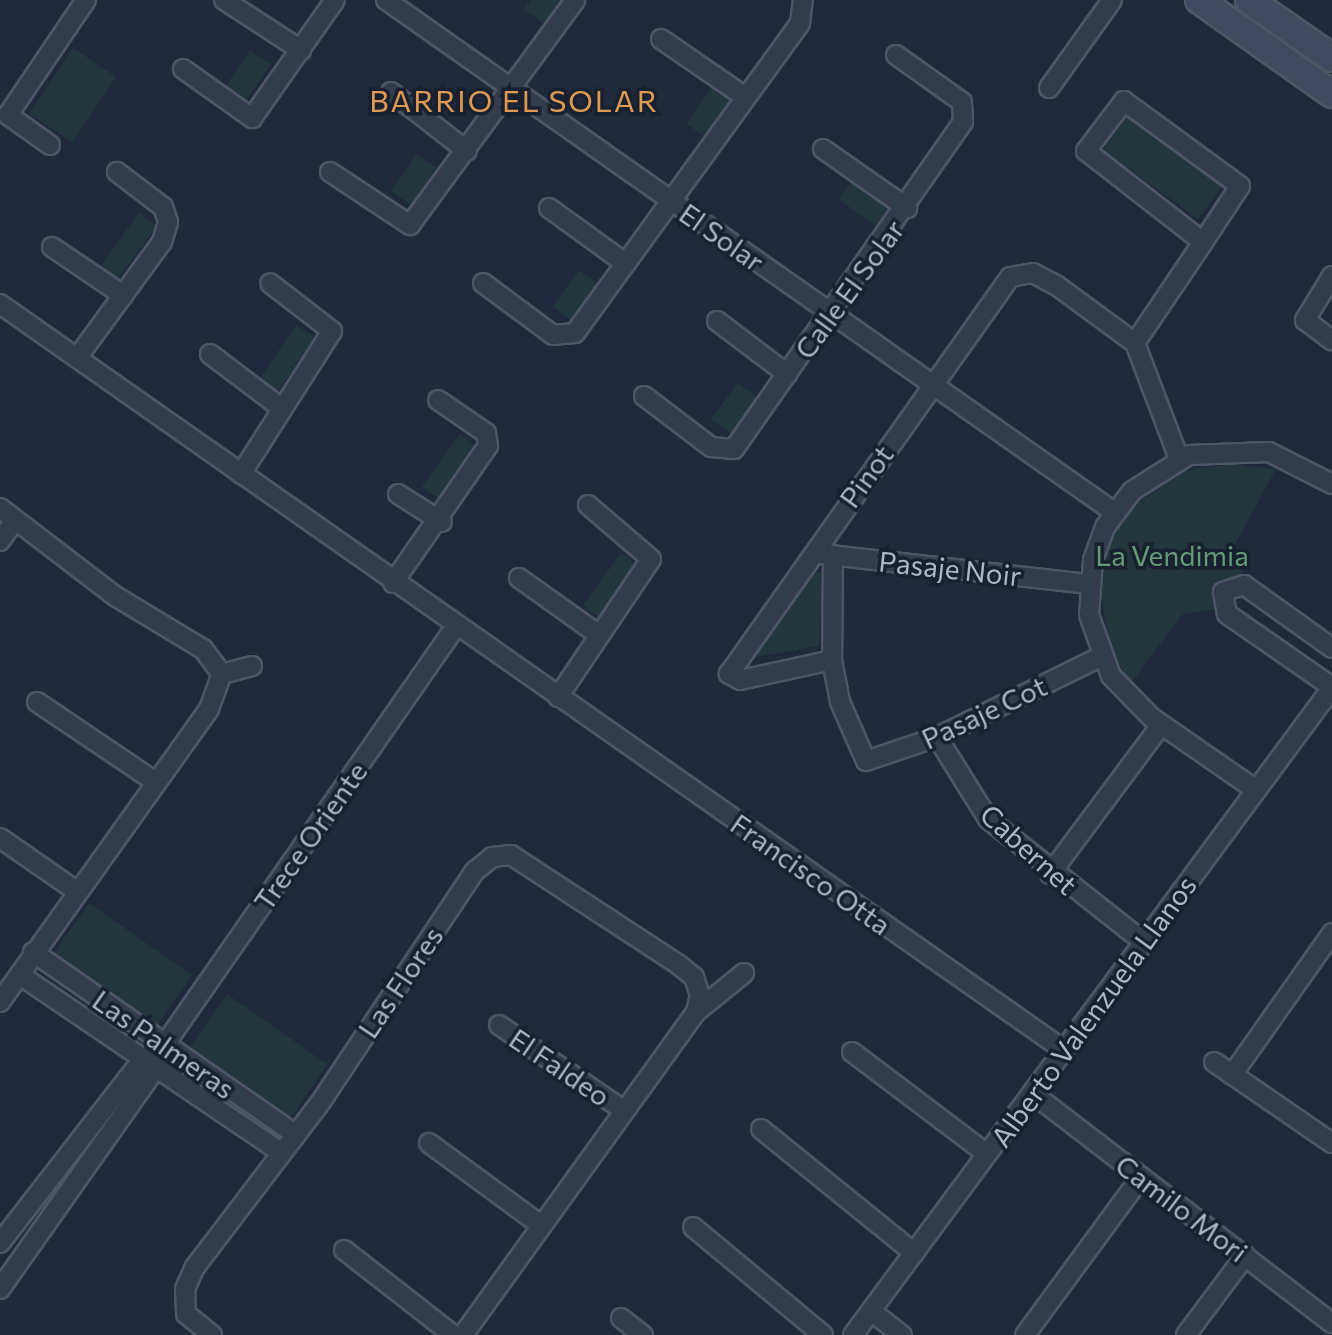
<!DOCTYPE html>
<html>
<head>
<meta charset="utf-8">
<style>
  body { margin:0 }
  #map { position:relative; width:1332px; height:1335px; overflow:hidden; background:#1f293b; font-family:Commissioner,sans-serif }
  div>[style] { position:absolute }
  .green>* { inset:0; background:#21373c; transform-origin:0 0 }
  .roads { filter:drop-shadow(2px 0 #4e5666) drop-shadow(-2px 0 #4e5666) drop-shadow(0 2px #4e5666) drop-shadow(0 -2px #4e5666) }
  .street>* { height:18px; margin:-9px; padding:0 9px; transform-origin:9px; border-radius:9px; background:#333b4c }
  .secondary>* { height:26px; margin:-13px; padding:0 13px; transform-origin:13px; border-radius:13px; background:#40495f }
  span { translate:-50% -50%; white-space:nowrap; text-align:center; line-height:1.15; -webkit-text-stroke:7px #182030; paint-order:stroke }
  .street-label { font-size:28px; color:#aeb6c8 }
  .park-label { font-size:28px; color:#629b74 }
  .neighbourhood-label { font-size:30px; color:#de9a52; letter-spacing:2px }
</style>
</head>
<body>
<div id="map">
  <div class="green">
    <div style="clip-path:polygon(531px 0,561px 0,544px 24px,524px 9px)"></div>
    <div style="left:73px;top:48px;width:52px;height:79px;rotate:34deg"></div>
    <div style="left:250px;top:50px;width:25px;height:45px;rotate:34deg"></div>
    <div style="left:712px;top:87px;width:24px;height:45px;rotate:35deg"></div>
    <div style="left:1128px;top:115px;width:118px;height:43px;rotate:36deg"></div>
    <div style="left:417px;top:154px;width:24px;height:45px;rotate:35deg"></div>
    <div style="left:854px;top:179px;width:45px;height:25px;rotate:37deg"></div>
    <div style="left:139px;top:213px;width:22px;height:66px;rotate:36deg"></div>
    <div style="left:579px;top:270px;width:26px;height:45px;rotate:36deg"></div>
    <div style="left:296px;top:325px;width:22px;height:65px;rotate:34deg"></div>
    <div style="left:738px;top:383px;width:25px;height:45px;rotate:37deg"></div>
    <div style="left:460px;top:434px;width:22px;height:65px;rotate:36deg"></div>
    <div style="clip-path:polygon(1231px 464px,1276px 469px,1232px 550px,1244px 577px,1218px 609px,1183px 614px,1130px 684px,1110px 646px,1100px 588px,1111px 535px,1139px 502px,1186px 471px)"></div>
    <div style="left:621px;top:553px;width:22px;height:65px;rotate:36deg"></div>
    <div style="clip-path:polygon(811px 571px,823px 573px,819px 646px,756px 657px)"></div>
    <div style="left:89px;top:903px;width:126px;height:61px;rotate:35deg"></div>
    <div style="left:227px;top:994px;width:123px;height:64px;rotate:35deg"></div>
  </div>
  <div class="roads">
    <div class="street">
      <div style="left:224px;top:0;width:92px;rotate:33deg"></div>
      <div style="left:386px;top:0;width:890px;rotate:35.12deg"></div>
      <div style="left:661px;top:39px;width:102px;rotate:34.6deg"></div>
      <div style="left:183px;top:69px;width:85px;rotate:35.4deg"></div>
      <div style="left:252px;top:118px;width:144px;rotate:-54.9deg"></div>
      <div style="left:1049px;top:88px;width:108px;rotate:-54.4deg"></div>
      <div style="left:391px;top:92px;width:96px;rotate:37.8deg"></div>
      <div style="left:50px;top:145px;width:52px;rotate:-144.5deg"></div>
      <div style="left:8px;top:115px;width:139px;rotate:-55.9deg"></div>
      <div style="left:823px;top:149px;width:103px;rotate:35.1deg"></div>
      <div style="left:330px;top:172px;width:96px;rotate:33.5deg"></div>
      <div style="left:410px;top:225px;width:279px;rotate:-53.7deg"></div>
      <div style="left:549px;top:208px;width:94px;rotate:35.9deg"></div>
      <div style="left:52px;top:247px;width:86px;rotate:34.1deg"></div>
      <div style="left:1332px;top:276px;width:52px;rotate:121.5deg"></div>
      <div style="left:1305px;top:320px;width:34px;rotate:37deg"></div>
      <div style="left:483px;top:283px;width:87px;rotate:36.6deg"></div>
      <div style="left:553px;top:335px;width:22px;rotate:-5deg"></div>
      <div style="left:575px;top:333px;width:383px;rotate:-54deg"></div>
      <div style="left:800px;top:23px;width:23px;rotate:-83deg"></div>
      <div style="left:0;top:304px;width:1299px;rotate:35.04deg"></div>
      <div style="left:717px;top:321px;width:88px;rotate:37.1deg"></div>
      <div style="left:1135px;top:343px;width:122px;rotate:-56deg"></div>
      <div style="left:1203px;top:242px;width:67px;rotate:-56.5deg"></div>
      <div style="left:1240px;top:186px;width:144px;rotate:-143.8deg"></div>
      <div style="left:1124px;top:101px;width:63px;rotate:127.2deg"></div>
      <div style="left:1086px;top:151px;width:148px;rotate:37.9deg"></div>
      <div style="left:210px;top:354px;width:88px;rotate:37.1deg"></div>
      <div style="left:77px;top:358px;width:144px;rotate:-53.8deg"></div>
      <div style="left:162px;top:242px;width:21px;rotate:-73deg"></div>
      <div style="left:168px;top:222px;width:16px;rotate:-108deg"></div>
      <div style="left:163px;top:207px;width:58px;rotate:-142.7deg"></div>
      <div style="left:644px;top:396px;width:84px;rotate:37.3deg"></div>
      <div style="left:711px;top:447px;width:23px;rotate:5deg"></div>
      <div style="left:734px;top:449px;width:399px;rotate:-55deg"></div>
      <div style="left:963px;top:122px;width:20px;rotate:-93deg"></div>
      <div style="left:962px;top:102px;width:81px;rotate:-144.5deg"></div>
      <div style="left:241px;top:474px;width:169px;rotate:-57.5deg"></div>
      <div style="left:332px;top:331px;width:78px;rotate:-142.3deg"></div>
      <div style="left:398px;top:494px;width:52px;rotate:32.5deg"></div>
      <div style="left:0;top:508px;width:145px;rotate:37.4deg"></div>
      <div style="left:115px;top:596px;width:103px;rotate:31.1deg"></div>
      <div style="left:203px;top:649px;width:31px;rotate:53deg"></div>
      <div style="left:0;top:541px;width:26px;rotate:-54deg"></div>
      <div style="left:821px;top:554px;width:270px;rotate:6.4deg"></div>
      <div style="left:833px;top:555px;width:105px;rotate:90.5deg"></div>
      <div style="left:832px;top:660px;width:43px;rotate:79.2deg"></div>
      <div style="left:840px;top:702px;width:64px;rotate:66.2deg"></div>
      <div style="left:866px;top:761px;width:75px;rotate:-18.7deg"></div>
      <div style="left:937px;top:737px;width:182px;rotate:-26.1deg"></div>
      <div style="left:519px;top:578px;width:98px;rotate:35.5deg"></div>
      <div style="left:393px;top:583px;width:167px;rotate:-55.3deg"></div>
      <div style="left:488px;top:446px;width:13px;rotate:-99deg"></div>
      <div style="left:486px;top:433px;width:58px;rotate:-145.5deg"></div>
      <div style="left:1332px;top:648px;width:108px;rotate:-144.4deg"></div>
      <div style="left:1244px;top:585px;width:22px;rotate:162deg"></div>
      <div style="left:1223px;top:592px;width:22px;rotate:80deg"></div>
      <div style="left:1227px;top:614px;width:128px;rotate:34.8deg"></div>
      <div style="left:832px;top:660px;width:94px;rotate:167.7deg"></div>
      <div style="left:740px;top:680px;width:13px;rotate:-151deg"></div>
      <div style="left:729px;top:674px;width:486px;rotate:-54.7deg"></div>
      <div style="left:1010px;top:277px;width:23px;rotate:-10deg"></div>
      <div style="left:1033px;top:273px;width:26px;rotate:28deg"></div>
      <div style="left:1056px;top:285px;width:98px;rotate:36.3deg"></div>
      <div style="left:1135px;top:343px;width:124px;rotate:69.2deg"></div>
      <div style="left:558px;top:697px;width:166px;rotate:-56deg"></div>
      <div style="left:651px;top:559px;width:83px;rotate:-139.4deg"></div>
      <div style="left:37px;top:702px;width:141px;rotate:34deg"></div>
      <div style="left:937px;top:737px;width:97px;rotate:58.1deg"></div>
      <div style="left:988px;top:819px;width:199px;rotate:38.3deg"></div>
      <div style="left:1256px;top:790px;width:126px;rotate:-145.3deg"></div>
      <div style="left:1152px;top:718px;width:59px;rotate:-134.3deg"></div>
      <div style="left:1111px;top:676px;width:65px;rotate:-109.8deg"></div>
      <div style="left:1089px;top:615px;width:55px;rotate:-85.8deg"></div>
      <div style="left:1093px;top:560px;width:35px;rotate:-70deg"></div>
      <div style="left:1105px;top:527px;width:45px;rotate:-53.1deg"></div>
      <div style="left:1132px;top:491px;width:67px;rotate:-32.3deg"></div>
      <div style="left:1189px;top:455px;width:80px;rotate:-2.1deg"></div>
      <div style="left:1269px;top:452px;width:71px;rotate:26.9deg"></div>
      <div style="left:0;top:838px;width:91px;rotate:34.7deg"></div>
      <div style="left:1050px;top:874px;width:186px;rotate:-53.3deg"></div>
      <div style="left:33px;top:952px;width:320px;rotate:34.8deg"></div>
      <div style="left:20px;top:975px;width:315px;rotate:34.2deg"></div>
      <div style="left:0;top:1002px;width:360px;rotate:-54.5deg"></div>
      <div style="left:209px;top:709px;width:37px;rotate:-70deg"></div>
      <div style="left:222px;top:674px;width:31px;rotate:-15deg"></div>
      <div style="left:696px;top:1012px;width:62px;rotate:-39.1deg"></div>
      <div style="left:499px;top:1025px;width:147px;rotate:34.4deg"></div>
      <div style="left:852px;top:1052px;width:169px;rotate:37.1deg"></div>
      <div style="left:1214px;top:1062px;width:143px;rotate:34.5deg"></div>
      <div style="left:1232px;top:1075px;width:174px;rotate:-54.8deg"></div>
      <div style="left:1032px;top:1093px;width:378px;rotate:37.5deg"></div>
      <div style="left:761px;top:1129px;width:197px;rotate:39deg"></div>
      <div style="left:429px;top:1143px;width:135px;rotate:36.3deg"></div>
      <div style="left:693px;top:1227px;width:169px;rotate:39.7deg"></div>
      <div style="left:0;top:1243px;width:232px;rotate:-52.2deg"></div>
      <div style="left:142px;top:1060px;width:25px;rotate:-32deg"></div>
      <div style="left:163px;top:1047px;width:513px;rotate:-55.16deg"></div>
      <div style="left:344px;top:1250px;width:138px;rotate:37.9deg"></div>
      <div style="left:0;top:1289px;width:279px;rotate:-54.8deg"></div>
      <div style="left:871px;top:1311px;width:39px;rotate:38deg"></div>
      <div style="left:621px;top:1318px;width:28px;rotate:38deg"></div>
      <div style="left:212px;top:1335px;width:33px;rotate:-141deg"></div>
      <div style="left:186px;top:1314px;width:25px;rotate:-92deg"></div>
      <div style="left:185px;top:1289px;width:24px;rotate:-66deg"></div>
      <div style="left:195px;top:1267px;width:210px;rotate:-52.7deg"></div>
      <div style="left:322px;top:1100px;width:275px;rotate:-56.3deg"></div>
      <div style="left:475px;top:871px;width:22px;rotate:-39deg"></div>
      <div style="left:492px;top:857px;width:19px;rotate:-6deg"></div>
      <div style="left:511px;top:855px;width:201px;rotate:33.2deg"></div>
      <div style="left:679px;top:965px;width:19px;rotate:39deg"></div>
      <div style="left:694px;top:977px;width:19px;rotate:72deg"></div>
      <div style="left:700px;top:995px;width:17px;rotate:103deg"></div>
      <div style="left:696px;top:1012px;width:398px;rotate:125.8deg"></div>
      <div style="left:853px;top:1335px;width:805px;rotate:-53.49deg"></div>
      <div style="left:1025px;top:1335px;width:196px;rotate:-53.7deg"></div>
      <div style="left:1186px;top:1335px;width:99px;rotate:-53.2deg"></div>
    </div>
    <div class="secondary">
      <div style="left:1199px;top:0;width:163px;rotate:35.3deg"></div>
      <div style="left:1249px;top:0;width:101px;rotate:34.9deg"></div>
    </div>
  </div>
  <div class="street-label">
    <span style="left:722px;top:237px;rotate:35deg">El Solar</span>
    <span style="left:849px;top:289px;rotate:-54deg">Calle El Solar</span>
    <span style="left:866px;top:476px;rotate:-54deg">Pinot</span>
    <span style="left:950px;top:568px;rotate:6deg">Pasaje Noir</span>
    <span style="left:984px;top:712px;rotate:-25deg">Pasaje Cot</span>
    <span style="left:310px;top:836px;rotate:-55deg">Trece Oriente</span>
    <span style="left:1029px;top:849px;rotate:42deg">Cabernet</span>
    <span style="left:811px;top:874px;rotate:35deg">Francisco Otta</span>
    <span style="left:400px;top:982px;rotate:-56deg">Las Flores</span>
    <span style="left:1093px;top:1011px;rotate:-54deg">Alberto Valenzuela Llanos</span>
    <span style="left:164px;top:1044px;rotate:35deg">Las Palmeras</span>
    <span style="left:560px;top:1067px;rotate:34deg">El Faldeo</span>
    <span style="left:1182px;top:1208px;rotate:37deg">Camilo Mori</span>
  </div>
  <div class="park-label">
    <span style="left:1172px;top:555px">La Vendimia</span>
  </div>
  <div class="neighbourhood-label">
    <span style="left:514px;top:100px">BARRIO EL SOLAR</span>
  </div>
</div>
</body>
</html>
